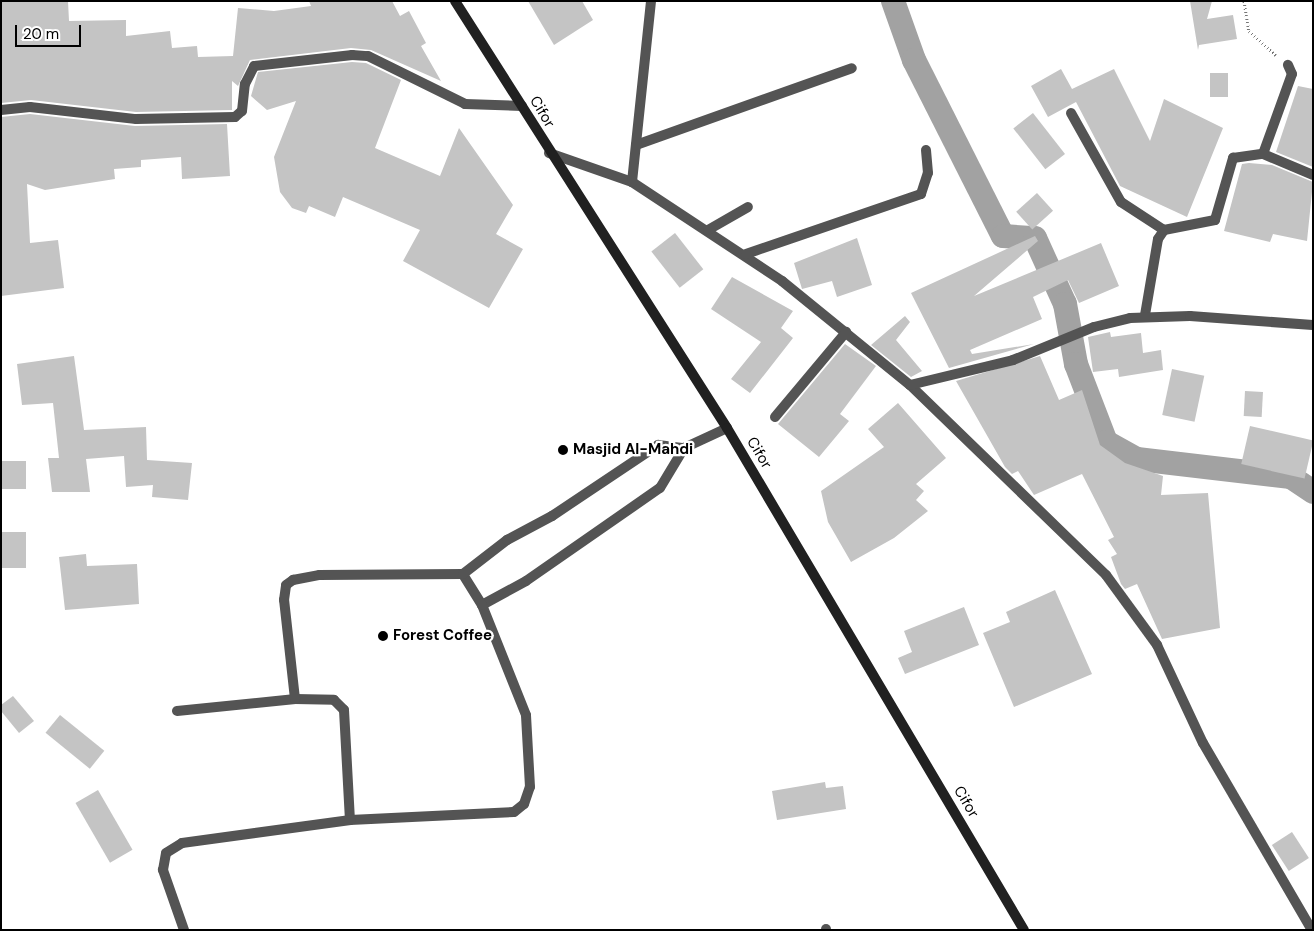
<!DOCTYPE html>
<html>
<head>
<meta charset="utf-8">
<style>
  body { margin:0 }
  #map { position:relative; width:1314px; height:931px; overflow:hidden; background:#fff; font-family:"DM Sans",sans-serif }
  div>[style] { position:absolute }
  .canal>* { height:24px; margin:-12px; padding:0 12px; transform-origin:12px; border-radius:12px; background:#a2a2a2 }
  .building>* { inset:0; background:#c4c4c4; transform-origin:0 0 }
  .path>* { height:3px; margin-top:-1.5px; transform-origin:0; background:repeating-linear-gradient(90deg,#767676 0 1px,transparent 0 3.5px) }
  .street>* { height:10px; margin:-5px; padding:0 5px; transform-origin:5px; border-radius:5px; background:#545454 }
  .secondary>* { height:10px; margin:-5px; padding:0 5px; transform-origin:5px; border-radius:5px; background:#212121 }
  .dots>* { width:14px; height:14px; translate:-50% -50%; box-sizing:border-box; border:2px solid #fff; border-radius:50% }
  span { translate:-50% -50%; white-space:nowrap; text-align:center; line-height:1.15; -webkit-text-stroke:4.5px #fff; paint-order:stroke }
  .street-label { font-size:15px; color:#000 }
  .poi-label { font-size:15px; color:#000; font-weight:700 }
  .left { translate:0 -50%; text-align:left }
  .frame { position:absolute; inset:0; border:2px solid #000; pointer-events:none }
  .scale { position:absolute; left:15px; top:25px; width:66px; height:22px; box-sizing:border-box; border:2px solid #000; border-top:0; padding-left:6px; font-size:15px; line-height:18px; white-space:nowrap; color:#000; -webkit-text-stroke:4px #fff; paint-order:stroke }
</style>
</head>
<body>
<div id="map">
  <div class="canal">
    <div style="left:893px;top:1px;width:63px;rotate:70.4deg"></div>
    <div style="left:914px;top:60px;width:197px;rotate:63.2deg"></div>
    <div style="left:1003px;top:236px;width:32px;rotate:4deg"></div>
    <div style="left:1035px;top:238px;width:72px;rotate:65.6deg"></div>
    <div style="left:1065px;top:304px;width:61px;rotate:79.6deg"></div>
    <div style="left:1076px;top:364px;width:84px;rotate:69deg"></div>
    <div style="left:1106px;top:442px;width:35px;rotate:29deg"></div>
    <div style="left:1137px;top:459px;width:155px;rotate:6.7deg"></div>
    <div style="left:1291px;top:477px;width:27px;rotate:34deg"></div>
  </div>
  <div class="building">
    <div style="clip-path:polygon(1px 1px,68px 1px,69px 21px,126px 20px,126px 36px,170px 31px,172px 48px,197px 46px,198px 57px,233px 56px,238px 8px,274px 11px,311px 6px,309px 1px,392px 1px,400px 16px,409px 11px,426px 43px,421px 46px,441px 81px,371px 50px,351px 48px,250px 60px,238px 86px,232px 81px,232px 110px,136px 112px,31px 100px,1px 103px)"></div>
    <div style="clip-path:polygon(528px 1px,582px 1px,593px 20px,554px 45px)"></div>
    <div style="clip-path:polygon(1190px 1px,1212px 1px,1207px 19px,1233px 15px,1237px 39px,1199px 45px,1198px 50px)"></div>
    <div style="clip-path:polygon(352px 62px,366px 63px,401px 80px,375px 148px,440px 176px,459px 128px,513px 205px,496px 234px,523px 249px,489px 308px,403px 261px,420px 230px,343px 197px,335px 217px,309px 206px,306px 213px,292px 208px,280px 192px,274px 157px,296px 101px,267px 110px,251px 96px,258px 72px)"></div>
    <div style="clip-path:polygon(1061px 69px,1072px 89px,1114px 69px,1150px 141px,1164px 99px,1223px 128px,1187px 217px,1120px 186px,1076px 102px,1048px 117px,1031px 86px)"></div>
    <div style="left:1210px;top:73px;width:18px;height:24px"></div>
    <div style="clip-path:polygon(1298px 86px,1313px 89px,1313px 167px,1276px 152px)"></div>
    <div style="left:1033px;top:113px;width:52px;height:25px;rotate:52deg"></div>
    <div style="clip-path:polygon(30px 114px,135px 126px,227px 124px,230px 176px,182px 179px,181px 157px,141px 160px,141px 167px,114px 169px,115px 179px,45px 190px,27px 184px,30px 243px,58px 240px,64px 288px,1px 296px,1px 117px)"></div>
    <div style="clip-path:polygon(1249px 163px,1272px 165px,1313px 182px,1307px 241px,1273px 234px,1270px 242px,1224px 231px,1242px 164px)"></div>
    <div style="left:1037px;top:193px;width:24px;height:28px;rotate:48deg"></div>
    <div style="left:675px;top:233px;width:46px;height:30px;rotate:52deg"></div>
    <div style="clip-path:polygon(1035px 236px,1038px 241px,974px 296px,1101px 243px,1119px 286px,1079px 303px,1068px 280px,1033px 297px,1042px 319px,970px 350px,972px 354px,1034px 344px,949px 368px,911px 293px)"></div>
    <div style="clip-path:polygon(857px 238px,872px 285px,837px 297px,832px 281px,802px 289px,794px 263px)"></div>
    <div style="clip-path:polygon(732px 277px,793px 311px,781px 328px,793px 338px,750px 393px,731px 379px,761px 342px,711px 309px)"></div>
    <div style="clip-path:polygon(905px 316px,910px 322px,896px 340px,922px 371px,911px 377px,871px 345px)"></div>
    <div style="clip-path:polygon(1110px 332px,1111px 337px,1141px 333px,1143px 353px,1161px 350px,1163px 370px,1119px 377px,1118px 369px,1093px 372px,1088px 337px)"></div>
    <div style="clip-path:polygon(845px 344px,876px 366px,840px 414px,849px 421px,819px 457px,778px 424px)"></div>
    <div style="clip-path:polygon(74px 356px,84px 430px,146px 427px,147px 460px,192px 463px,188px 500px,152px 497px,153px 485px,126px 487px,124px 456px,86px 459px,90px 492px,52px 492px,48px 458px,59px 458px,53px 403px,22px 405px,17px 364px)"></div>
    <div style="clip-path:polygon(1040px 356px,1059px 400px,1082px 390px,1100px 445px,1125px 463px,1163px 476px,1161px 495px,1208px 493px,1220px 628px,1162px 639px,1137px 584px,1125px 589px,1121px 584px,1111px 557px,1117px 554px,1108px 540px,1114px 537px,1082px 474px,1034px 495px,1018px 471px,1012px 474px,1005px 467px,956px 381px)"></div>
    <div style="left:1172px;top:369px;width:33px;height:47px;rotate:12deg"></div>
    <div style="left:1245px;top:391px;width:18px;height:25px;rotate:3deg"></div>
    <div style="clip-path:polygon(898px 403px,946px 458px,916px 484px,924px 491px,916px 500px,928px 511px,894px 538px,851px 562px,828px 522px,821px 491px,884px 447px,868px 429px)"></div>
    <div style="left:1250px;top:426px;width:65px;height:39px;rotate:13deg"></div>
    <div style="left:1px;top:461px;width:25px;height:28px"></div>
    <div style="left:1px;top:532px;width:25px;height:36px"></div>
    <div style="clip-path:polygon(86px 554px,87px 566px,137px 564px,139px 604px,65px 610px,59px 557px)"></div>
    <div style="clip-path:polygon(1055px 590px,1092px 674px,1014px 707px,983px 633px,1010px 622px,1006px 612px)"></div>
    <div style="clip-path:polygon(964px 607px,979px 645px,905px 674px,898px 658px,912px 652px,904px 631px)"></div>
    <div style="clip-path:polygon(13px 696px,34px 721px,19px 733px,1px 711px,1px 705px)"></div>
    <div style="left:60px;top:715px;width:57px;height:23px;rotate:39deg"></div>
    <div style="clip-path:polygon(825px 782px,826px 788px,843px 786px,846px 809px,777px 820px,772px 791px)"></div>
    <div style="left:98px;top:790px;width:69px;height:26px;rotate:60deg"></div>
    <div style="left:1292px;top:832px;width:31px;height:24px;rotate:57deg"></div>
  </div>
  <div class="path">
    <div style="left:1244px;top:1px;width:30px;rotate:81deg"></div>
    <div style="left:1249px;top:31px;width:36px;rotate:42deg"></div>
  </div>
  <div class="street">
    <div style="left:1px;top:110px;width:29px;rotate:-6deg"></div>
    <div style="left:30px;top:107px;width:107px;rotate:6.5deg"></div>
    <div style="left:136px;top:119px;width:99px;rotate:-1.2deg"></div>
    <div style="left:235px;top:117px;width:9px;rotate:-41deg"></div>
    <div style="left:242px;top:111px;width:27px;rotate:-84deg"></div>
    <div style="left:245px;top:84px;width:20px;rotate:-63deg"></div>
    <div style="left:254px;top:66px;width:99px;rotate:-6.4deg"></div>
    <div style="left:352px;top:55px;width:16px;rotate:4deg"></div>
    <div style="left:368px;top:56px;width:108px;rotate:26.3deg"></div>
    <div style="left:465px;top:104px;width:57px;rotate:2deg"></div>
    <div style="left:1071px;top:113px;width:102px;rotate:60.7deg"></div>
    <div style="left:1121px;top:202px;width:51px;rotate:33.1deg"></div>
    <div style="left:636px;top:145px;width:229px;rotate:-19.6deg"></div>
    <div style="left:549px;top:153px;width:88px;rotate:19.3deg"></div>
    <div style="left:632px;top:182px;width:180px;rotate:33.4deg"></div>
    <div style="left:782px;top:281px;width:165px;rotate:39.1deg"></div>
    <div style="left:910px;top:385px;width:273px;rotate:44.1deg"></div>
    <div style="left:1106px;top:575px;width:87px;rotate:53.9deg"></div>
    <div style="left:1157px;top:645px;width:108px;rotate:64.9deg"></div>
    <div style="left:1203px;top:743px;width:216px;rotate:59.8deg"></div>
    <div style="left:1263px;top:154px;width:85px;rotate:-70.1deg"></div>
    <div style="left:1292px;top:74px;width:10px;rotate:-114deg"></div>
    <div style="left:632px;top:182px;width:182px;rotate:-84deg"></div>
    <div style="left:708px;top:230px;width:46px;rotate:-29.9deg"></div>
    <div style="left:746px;top:254px;width:185px;rotate:-18.9deg"></div>
    <div style="left:921px;top:194px;width:22px;rotate:-72deg"></div>
    <div style="left:928px;top:173px;width:23px;rotate:-95deg"></div>
    <div style="left:1145px;top:315px;width:77px;rotate:-80.3deg"></div>
    <div style="left:1158px;top:239px;width:11px;rotate:-56deg"></div>
    <div style="left:1164px;top:230px;width:52px;rotate:-11.1deg"></div>
    <div style="left:1215px;top:220px;width:65px;rotate:-73.8deg"></div>
    <div style="left:1233px;top:158px;width:30px;rotate:-8deg"></div>
    <div style="left:1263px;top:154px;width:54px;rotate:22.8deg"></div>
    <div style="left:910px;top:385px;width:106px;rotate:-13.6deg"></div>
    <div style="left:1013px;top:360px;width:87px;rotate:-22.2deg"></div>
    <div style="left:1094px;top:327px;width:37px;rotate:-14deg"></div>
    <div style="left:1130px;top:318px;width:60px;rotate:-1.9deg"></div>
    <div style="left:1190px;top:316px;width:123px;rotate:4.2deg"></div>
    <div style="left:775px;top:417px;width:111px;rotate:-50.1deg"></div>
    <div style="left:482px;top:605px;width:50px;rotate:-28.6deg"></div>
    <div style="left:526px;top:581px;width:163px;rotate:-34.8deg"></div>
    <div style="left:660px;top:488px;width:47px;rotate:-59deg"></div>
    <div style="left:295px;top:699px;width:39px;rotate:1deg"></div>
    <div style="left:334px;top:700px;width:14px;rotate:45deg"></div>
    <div style="left:344px;top:710px;width:110px;rotate:86.9deg"></div>
    <div style="left:350px;top:820px;width:164px;rotate:-2.8deg"></div>
    <div style="left:514px;top:812px;width:13px;rotate:-39deg"></div>
    <div style="left:524px;top:804px;width:18px;rotate:-71deg"></div>
    <div style="left:530px;top:787px;width:72px;rotate:-93.2deg"></div>
    <div style="left:526px;top:715px;width:118px;rotate:-111.8deg"></div>
    <div style="left:482px;top:605px;width:36px;rotate:-122deg"></div>
    <div style="left:177px;top:711px;width:119px;rotate:-5.8deg"></div>
    <div style="left:295px;top:699px;width:100px;rotate:-96.3deg"></div>
    <div style="left:284px;top:600px;width:15px;rotate:-82deg"></div>
    <div style="left:286px;top:585px;width:9px;rotate:-36deg"></div>
    <div style="left:293px;top:580px;width:26px;rotate:-11deg"></div>
    <div style="left:319px;top:575px;width:144px;rotate:-0.4deg"></div>
    <div style="left:463px;top:574px;width:56px;rotate:-37.7deg"></div>
    <div style="left:507px;top:540px;width:51px;rotate:-28.1deg"></div>
    <div style="left:552px;top:516px;width:128px;rotate:-33.8deg"></div>
    <div style="left:658px;top:445px;width:26px;rotate:7deg"></div>
    <div style="left:684px;top:448px;width:47px;rotate:-24.9deg"></div>
    <div style="left:826px;top:929px;width:1px;rotate:90deg"></div>
    <div style="left:184px;top:930px;width:64px;rotate:-109.3deg"></div>
    <div style="left:163px;top:870px;width:17px;rotate:-80deg"></div>
    <div style="left:166px;top:853px;width:19px;rotate:-32deg"></div>
    <div style="left:182px;top:843px;width:170px;rotate:-7.8deg"></div>
  </div>
  <div class="secondary">
    <div style="left:455px;top:1px;width:506px;rotate:57.5deg"></div>
    <div style="left:727px;top:428px;width:583px;rotate:59.39deg"></div>
  </div>
  <div class="dots">
    <div style="left:563px;top:450px;background:#000"></div>
    <div style="left:383px;top:636px;background:#000"></div>
  </div>
  <div class="street-label">
    <span style="left:542px;top:112px;rotate:59deg">Cifor</span>
    <span style="left:759px;top:453px;rotate:59deg">Cifor</span>
    <span style="left:966px;top:802px;rotate:59deg">Cifor</span>
  </div>
  <div class="poi-label">
    <span class="left" style="left:573px;top:450px">Masjid Al-Mahdi</span>
    <span class="left" style="left:393px;top:636px">Forest Coffee</span>
  </div>
  <div class="frame"></div>
  <div class="scale">20 m</div>
</div>
</body>
</html>
